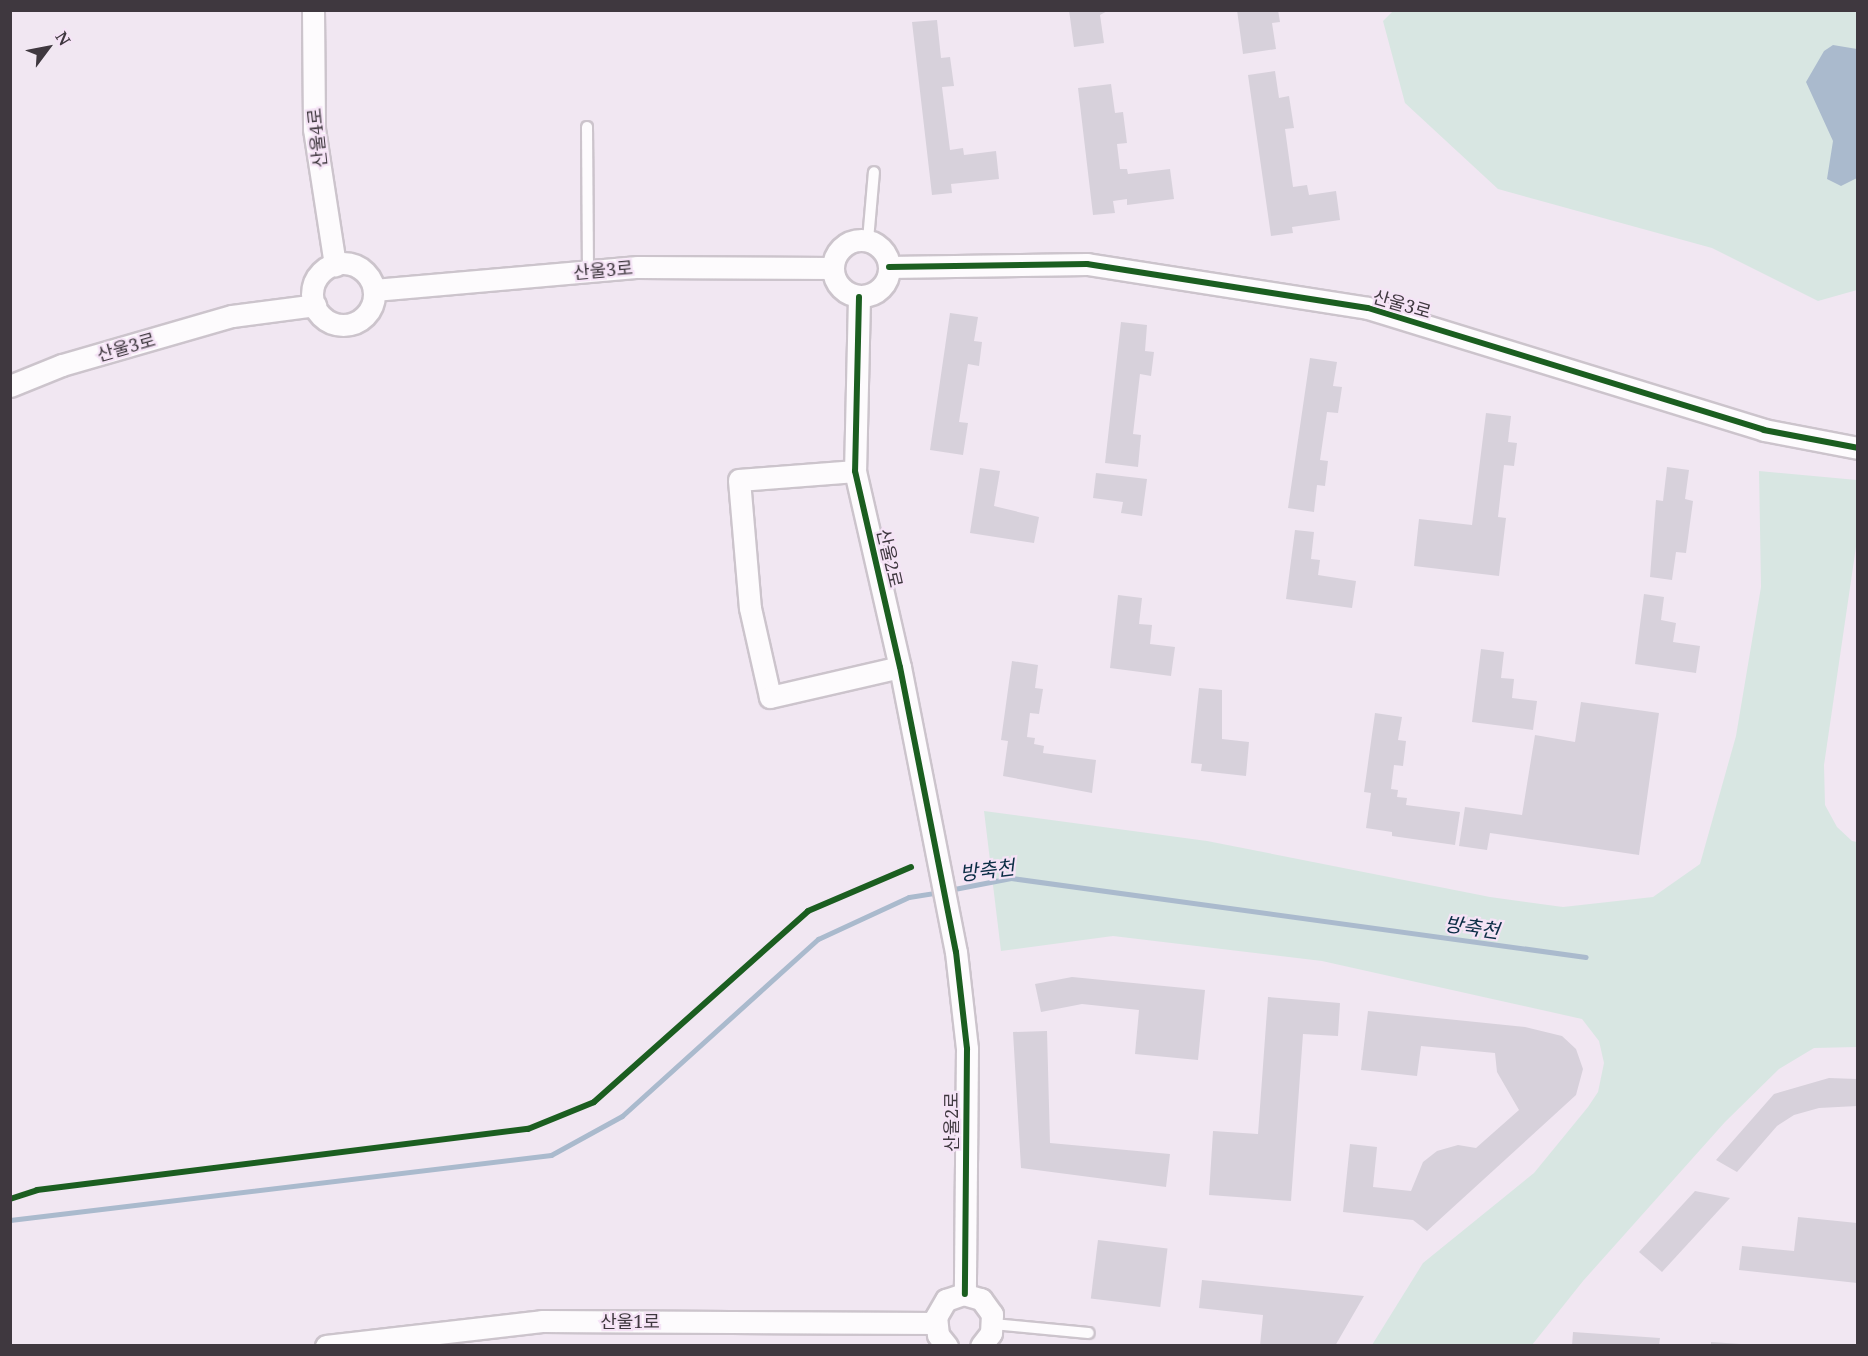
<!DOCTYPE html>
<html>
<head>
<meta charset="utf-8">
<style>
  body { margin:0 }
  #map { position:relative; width:1868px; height:1356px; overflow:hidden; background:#f1e7f2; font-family:"Noto Serif","Noto Sans KR",serif }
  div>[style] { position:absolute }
  .green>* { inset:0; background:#d8e6e2 }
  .water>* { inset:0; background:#aabacd }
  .stream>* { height:5px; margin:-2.5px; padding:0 2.5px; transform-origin:2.5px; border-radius:2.5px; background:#aabacd }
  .building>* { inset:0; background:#d7d1db; transform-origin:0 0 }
  .roads { filter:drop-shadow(2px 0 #ccc4cc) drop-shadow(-2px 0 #ccc4cc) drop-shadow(0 2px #ccc4cc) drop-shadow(0 -2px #ccc4cc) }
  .service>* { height:10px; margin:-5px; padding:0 5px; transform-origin:5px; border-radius:5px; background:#fdfbfd }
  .minor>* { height:21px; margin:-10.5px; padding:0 10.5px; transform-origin:10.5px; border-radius:10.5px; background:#fdfbfd }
  .minor>.ring { margin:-10.5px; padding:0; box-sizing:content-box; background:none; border:21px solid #fdfbfd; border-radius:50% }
  .cycleway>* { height:6px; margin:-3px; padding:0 3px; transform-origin:3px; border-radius:3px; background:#1b5e20 }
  span { translate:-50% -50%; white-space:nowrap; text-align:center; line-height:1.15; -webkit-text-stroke:4.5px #f5e3f6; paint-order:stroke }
  .street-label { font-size:18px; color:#3f383f }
  .water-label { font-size:20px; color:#0b2d45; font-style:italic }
  .frame { position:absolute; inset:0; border:12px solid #3f383f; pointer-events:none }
  .north { position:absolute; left:18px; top:18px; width:60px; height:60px; -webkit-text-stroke:4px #f5e3f6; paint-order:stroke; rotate:58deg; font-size:16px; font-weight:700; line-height:24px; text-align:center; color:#3f383f }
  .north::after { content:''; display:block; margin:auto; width:21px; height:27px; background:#3f383f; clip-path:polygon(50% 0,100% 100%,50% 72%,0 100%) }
</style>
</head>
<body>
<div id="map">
  <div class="green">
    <div style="clip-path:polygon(1394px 10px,1857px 11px,1857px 290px,1818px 301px,1712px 248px,1498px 189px,1405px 103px,1383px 21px)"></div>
    <div style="clip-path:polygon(1759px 471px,1857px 480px,1857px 540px,1824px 765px,1825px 805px,1837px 827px,1852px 841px,1857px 842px,1857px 1047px,1814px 1048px,1779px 1069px,1725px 1122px,1583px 1281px,1532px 1345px,1372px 1345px,1423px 1263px,1534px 1173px,1588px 1107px,1598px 1092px,1604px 1063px,1599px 1041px,1582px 1019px,1322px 961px,1113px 936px,1001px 951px,984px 811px,1207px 841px,1490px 897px,1563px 907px,1653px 897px,1700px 864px,1736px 736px,1761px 587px)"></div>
  </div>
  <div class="water">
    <div style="clip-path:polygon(1833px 45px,1857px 49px,1857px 178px,1841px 186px,1827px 179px,1833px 141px,1806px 82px,1824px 51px)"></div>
  </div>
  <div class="stream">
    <div style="left:949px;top:890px;width:63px;rotate:-11deg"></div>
    <div style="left:1011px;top:878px;width:580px;rotate:7.82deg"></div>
    <div style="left:10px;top:1220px;width:545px;rotate:-6.85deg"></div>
    <div style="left:551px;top:1155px;width:81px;rotate:-28.8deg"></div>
    <div style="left:622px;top:1116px;width:264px;rotate:-42.1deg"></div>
    <div style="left:818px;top:939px;width:100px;rotate:-24.8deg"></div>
    <div style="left:909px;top:897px;width:31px;rotate:-9deg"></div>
  </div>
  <div class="building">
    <div style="clip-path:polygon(1069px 10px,1109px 10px,1100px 15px,1104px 43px,1074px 47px)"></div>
    <div style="clip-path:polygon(1237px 10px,1278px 10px,1280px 22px,1272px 23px,1276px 49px,1243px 54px)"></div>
    <div style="clip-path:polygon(937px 20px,941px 58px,950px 57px,954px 86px,942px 87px,950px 150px,963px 148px,964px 155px,996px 151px,999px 179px,951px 184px,952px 193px,932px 195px,912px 22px)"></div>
    <div style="clip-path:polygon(1275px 71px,1279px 98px,1289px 96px,1294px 128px,1285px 129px,1293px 187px,1307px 185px,1309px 195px,1336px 191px,1340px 220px,1292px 227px,1293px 233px,1271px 236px,1248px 75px)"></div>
    <div style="clip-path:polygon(1111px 84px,1115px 113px,1123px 112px,1127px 143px,1117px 144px,1120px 169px,1127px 169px,1128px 174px,1170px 169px,1174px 199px,1127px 205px,1127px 199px,1113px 201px,1115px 213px,1093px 215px,1078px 88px)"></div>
    <div style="clip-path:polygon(950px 313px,978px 317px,974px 341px,982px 342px,979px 366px,968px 364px,959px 422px,968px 423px,963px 455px,930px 450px)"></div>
    <div style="clip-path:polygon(1121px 322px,1147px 325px,1145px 351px,1154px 352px,1151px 376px,1140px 374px,1133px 434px,1141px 435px,1138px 467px,1105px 463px)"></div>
    <div style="clip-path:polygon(1310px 358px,1337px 362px,1333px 386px,1342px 387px,1338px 413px,1327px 412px,1320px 460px,1328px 461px,1325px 486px,1317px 485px,1314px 512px,1288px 508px)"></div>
    <div style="clip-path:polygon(1486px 413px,1511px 416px,1508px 442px,1517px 443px,1514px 466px,1504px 465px,1498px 517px,1506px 518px,1499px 576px,1414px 566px,1419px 519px,1472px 525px)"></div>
    <div style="clip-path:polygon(1667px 467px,1689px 470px,1685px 499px,1693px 501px,1686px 553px,1676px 552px,1672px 580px,1650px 577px,1656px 500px,1663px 501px)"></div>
    <div style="clip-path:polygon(980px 468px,1000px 471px,994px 506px,1039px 517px,1034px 543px,970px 533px)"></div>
    <div style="clip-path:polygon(1096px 473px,1147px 479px,1142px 516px,1121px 513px,1123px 502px,1093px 498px)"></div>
    <div style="clip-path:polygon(1295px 530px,1314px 532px,1311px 559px,1320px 560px,1318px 575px,1356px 581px,1352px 608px,1286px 599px)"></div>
    <div style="clip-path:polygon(1644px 594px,1664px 597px,1661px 620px,1676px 623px,1673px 642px,1700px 646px,1696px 673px,1635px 664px)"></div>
    <div style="clip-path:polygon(1118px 595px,1142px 598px,1139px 624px,1152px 625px,1150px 644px,1175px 647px,1171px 676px,1110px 668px)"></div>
    <div style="clip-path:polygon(1481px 649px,1504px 652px,1501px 678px,1514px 679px,1512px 698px,1537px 701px,1533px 730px,1472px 722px)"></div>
    <div style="clip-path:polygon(1012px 661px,1038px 665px,1035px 688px,1043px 689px,1039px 714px,1030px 713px,1027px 737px,1035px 738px,1034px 744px,1044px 746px,1043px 753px,1096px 760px,1092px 793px,1003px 776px,1008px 741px,1001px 740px)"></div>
    <div style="clip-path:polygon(1199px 688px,1222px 690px,1222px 739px,1249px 742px,1246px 776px,1201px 771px,1202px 764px,1191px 763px)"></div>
    <div style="clip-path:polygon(1581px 702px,1659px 713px,1639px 855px,1490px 833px,1487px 850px,1459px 846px,1465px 807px,1522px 815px,1535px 735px,1575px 742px)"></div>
    <div style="clip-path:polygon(1375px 713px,1402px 717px,1398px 740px,1406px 741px,1403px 766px,1394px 765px,1391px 789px,1398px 790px,1397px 797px,1407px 798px,1406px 805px,1460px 812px,1455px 845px,1392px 836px,1392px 832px,1366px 828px,1371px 793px,1364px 792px)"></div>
    <div style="clip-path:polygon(1072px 977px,1205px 990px,1198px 1060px,1135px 1054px,1139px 1010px,1082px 1004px,1041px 1012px,1035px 984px)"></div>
    <div style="clip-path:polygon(1268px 997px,1340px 1003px,1338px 1036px,1303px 1034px,1291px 1201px,1209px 1195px,1213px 1131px,1258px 1134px)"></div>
    <div style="clip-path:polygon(1368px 1011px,1525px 1027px,1562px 1036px,1576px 1049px,1583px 1069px,1576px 1095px,1427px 1231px,1413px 1220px,1343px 1212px,1350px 1144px,1377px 1147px,1373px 1187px,1411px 1191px,1423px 1162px,1437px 1151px,1458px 1145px,1476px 1148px,1519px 1110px,1497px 1072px,1495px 1053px,1421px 1046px,1417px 1076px,1361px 1070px)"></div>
    <div style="clip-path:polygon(1047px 1031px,1050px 1143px,1170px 1154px,1166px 1187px,1021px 1168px,1013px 1032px)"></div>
    <div style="clip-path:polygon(1829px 1078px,1857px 1079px,1857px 1106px,1819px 1108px,1794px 1115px,1777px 1126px,1737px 1172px,1716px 1160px,1774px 1094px)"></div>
    <div style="clip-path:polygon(1695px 1191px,1730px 1198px,1662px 1272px,1639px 1252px)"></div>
    <div style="clip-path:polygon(1798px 1217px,1857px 1223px,1857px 1283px,1739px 1270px,1742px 1246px,1794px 1251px)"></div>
    <div style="left:1098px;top:1240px;width:70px;height:59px;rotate:7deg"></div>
    <div style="clip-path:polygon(1202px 1280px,1364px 1296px,1335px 1346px,1260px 1346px,1263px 1315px,1199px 1308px)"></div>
    <div style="clip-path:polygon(1573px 1332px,1660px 1338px,1659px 1346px,1572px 1346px)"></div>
    <div style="clip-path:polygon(1711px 1342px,1741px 1344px,1741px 1346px,1711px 1346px)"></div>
  </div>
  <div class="roads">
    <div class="service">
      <div style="left:587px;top:127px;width:144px;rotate:89.6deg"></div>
      <div style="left:868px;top:240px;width:68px;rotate:-85deg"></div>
      <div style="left:993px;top:1324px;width:96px;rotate:5.4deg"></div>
    </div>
    <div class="minor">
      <div style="left:313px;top:10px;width:119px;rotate:89.5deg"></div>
      <div style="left:314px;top:129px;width:138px;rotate:81.2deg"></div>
      <div class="ring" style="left:833px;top:240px;width:35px;height:35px"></div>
      <div class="ring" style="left:312px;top:263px;width:41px;height:41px"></div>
      <div style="left:889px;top:267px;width:198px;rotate:-0.9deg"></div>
      <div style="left:1087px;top:264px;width:284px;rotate:8.9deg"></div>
      <div style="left:1368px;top:308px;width:414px;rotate:17.1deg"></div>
      <div style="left:1764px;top:430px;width:96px;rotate:10.8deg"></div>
      <div style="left:374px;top:290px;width:265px;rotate:-5deg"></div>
      <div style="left:638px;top:267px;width:195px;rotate:0.3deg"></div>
      <div style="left:859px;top:297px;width:174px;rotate:91.3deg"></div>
      <div style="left:855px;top:471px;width:201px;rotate:77.1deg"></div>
      <div style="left:900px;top:667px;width:290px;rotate:78.9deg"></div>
      <div style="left:956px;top:952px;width:98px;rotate:83.5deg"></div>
      <div style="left:967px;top:1049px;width:245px;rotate:90.5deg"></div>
      <div style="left:10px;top:386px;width:56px;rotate:-22deg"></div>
      <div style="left:62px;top:365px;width:177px;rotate:-16.1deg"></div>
      <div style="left:232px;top:316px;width:84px;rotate:-7.5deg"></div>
      <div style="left:855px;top:471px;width:116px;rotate:175.6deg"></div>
      <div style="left:739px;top:480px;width:128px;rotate:85.1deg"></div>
      <div style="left:750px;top:608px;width:91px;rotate:77.3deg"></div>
      <div style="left:770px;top:697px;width:133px;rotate:-13deg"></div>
      <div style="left:326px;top:1346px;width:217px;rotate:-6.6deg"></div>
      <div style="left:542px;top:1321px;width:394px;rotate:0.3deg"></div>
      <div style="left:947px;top:1346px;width:14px;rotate:-129deg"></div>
      <div style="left:938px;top:1335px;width:18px;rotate:-96deg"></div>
      <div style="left:936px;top:1317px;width:20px;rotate:-60deg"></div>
      <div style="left:946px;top:1300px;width:18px;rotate:-19deg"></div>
      <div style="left:963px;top:1294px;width:19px;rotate:16deg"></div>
      <div style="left:981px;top:1299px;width:19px;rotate:54deg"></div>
      <div style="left:992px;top:1314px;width:19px;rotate:93deg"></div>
      <div style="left:991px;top:1333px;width:16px;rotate:128deg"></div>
    </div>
  </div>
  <div class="cycleway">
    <div style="left:889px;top:267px;width:198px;rotate:-0.9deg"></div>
    <div style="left:1087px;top:264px;width:284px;rotate:8.9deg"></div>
    <div style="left:1368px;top:308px;width:414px;rotate:17.1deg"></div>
    <div style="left:1764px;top:430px;width:96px;rotate:10.8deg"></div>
    <div style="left:859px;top:297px;width:174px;rotate:91.3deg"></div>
    <div style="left:855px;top:471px;width:201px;rotate:77.1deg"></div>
    <div style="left:900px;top:667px;width:290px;rotate:78.9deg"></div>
    <div style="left:956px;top:952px;width:98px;rotate:83.5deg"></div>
    <div style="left:967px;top:1049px;width:245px;rotate:90.5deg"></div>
    <div style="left:10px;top:1199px;width:28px;rotate:-18deg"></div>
    <div style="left:37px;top:1190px;width:495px;rotate:-7.1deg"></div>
    <div style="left:528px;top:1129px;width:71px;rotate:-22.2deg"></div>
    <div style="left:594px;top:1102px;width:287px;rotate:-41.7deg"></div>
    <div style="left:808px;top:911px;width:112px;rotate:-23.1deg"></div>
  </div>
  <div class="street-label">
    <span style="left:317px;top:138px;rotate:-96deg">산울4로</span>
    <span style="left:603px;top:270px;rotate:-5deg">산울3로</span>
    <span style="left:1402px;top:304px;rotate:16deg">산울3로</span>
    <span style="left:126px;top:347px;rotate:-16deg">산울3로</span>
    <span style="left:890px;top:558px;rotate:77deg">산울2로</span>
    <span style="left:951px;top:1122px;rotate:-90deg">산울2로</span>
    <span style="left:630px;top:1321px">산울1로</span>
  </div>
  <div class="water-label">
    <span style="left:987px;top:870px;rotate:-7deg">방축천</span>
    <span style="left:1472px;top:927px;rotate:8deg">방축천</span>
  </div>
  <div class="frame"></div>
  <div class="north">N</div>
</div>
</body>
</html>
